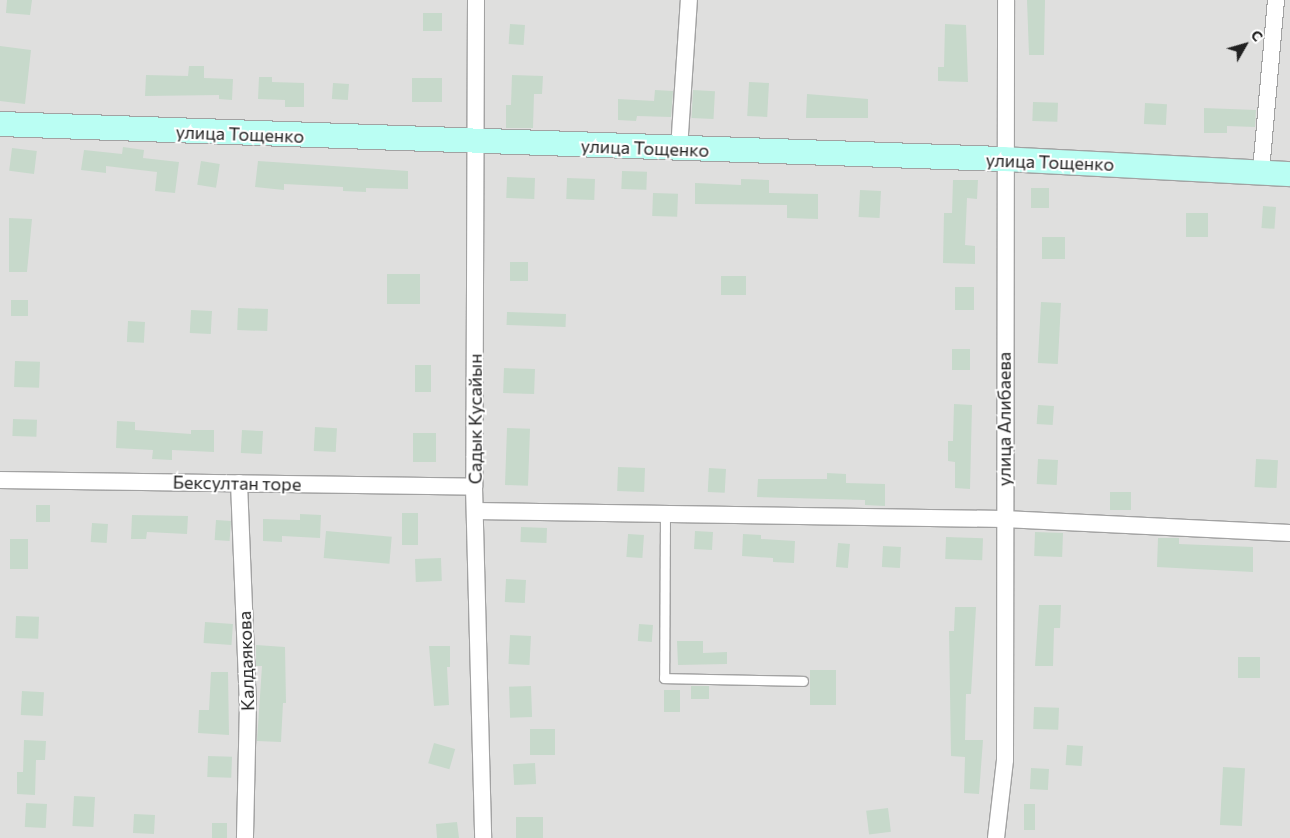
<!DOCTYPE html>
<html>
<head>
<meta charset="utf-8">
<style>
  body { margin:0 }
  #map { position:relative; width:1290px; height:838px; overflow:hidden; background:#e8f2ec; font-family:Commissioner,sans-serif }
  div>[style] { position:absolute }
  .residential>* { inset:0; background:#dfdfde; transform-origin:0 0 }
  .building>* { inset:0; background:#c7d9cb; transform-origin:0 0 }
  .roads { filter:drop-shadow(1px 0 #a2a2a2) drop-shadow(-1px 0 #a2a2a2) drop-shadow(0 1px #a2a2a2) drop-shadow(0 -1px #a2a2a2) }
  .lane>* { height:9px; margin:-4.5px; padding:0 4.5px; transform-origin:4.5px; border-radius:4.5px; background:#fff }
  .street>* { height:16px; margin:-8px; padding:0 8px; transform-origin:8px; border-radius:8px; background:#fff }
  .secondary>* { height:24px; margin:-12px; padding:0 12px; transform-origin:12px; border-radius:12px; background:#bafef3 }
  span { translate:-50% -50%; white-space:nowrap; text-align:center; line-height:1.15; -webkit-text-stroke:4px #fff; paint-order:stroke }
  .street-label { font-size:18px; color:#212121 }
  .north { position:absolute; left:1220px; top:20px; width:50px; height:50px; -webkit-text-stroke:4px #fff; paint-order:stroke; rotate:52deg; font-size:14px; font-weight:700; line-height:20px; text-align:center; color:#212121 }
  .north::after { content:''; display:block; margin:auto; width:18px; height:22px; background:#212121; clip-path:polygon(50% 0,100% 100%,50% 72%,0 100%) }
</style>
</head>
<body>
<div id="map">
  <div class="residential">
    <div style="left:0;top:0;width:1290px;height:838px"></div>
  </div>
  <div class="building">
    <div style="clip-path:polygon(7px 0,32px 0,30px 15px,6px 13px)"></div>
    <div style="clip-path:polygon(1027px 0,1045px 0,1044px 55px,1029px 55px)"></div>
    <div style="left:423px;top:13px;width:19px;height:18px"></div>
    <div style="left:510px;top:24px;width:15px;height:20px;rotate:4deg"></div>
    <div style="clip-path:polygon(945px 24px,966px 25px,968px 82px,938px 81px,938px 67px,944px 67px)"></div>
    <div style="clip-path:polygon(0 46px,31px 50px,25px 104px,0 101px)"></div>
    <div style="clip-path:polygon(189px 66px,204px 66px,204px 78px,233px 79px,232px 100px,219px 99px,219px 95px,145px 96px,146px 75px,188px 76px)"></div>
    <div style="clip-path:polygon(512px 75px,543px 76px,542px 94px,534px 94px,533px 128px,506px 128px,506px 105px,511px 105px)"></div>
    <div style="clip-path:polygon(259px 77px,272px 77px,272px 82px,304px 83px,304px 107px,285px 107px,285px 100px,258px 99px)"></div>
    <div style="left:412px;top:78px;width:30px;height:24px"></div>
    <div style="left:749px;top:82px;width:20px;height:34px;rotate:3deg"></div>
    <div style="left:333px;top:83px;width:16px;height:16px;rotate:4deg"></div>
    <div style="clip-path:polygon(655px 90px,673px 91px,671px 117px,637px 116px,636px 121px,618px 120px,618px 99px,654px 101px)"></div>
    <div style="left:693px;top:90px;width:22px;height:28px;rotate:3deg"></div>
    <div style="clip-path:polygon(807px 94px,868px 99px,868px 118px,806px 118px)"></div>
    <div style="left:1033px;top:102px;width:25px;height:19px;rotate:2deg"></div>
    <div style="left:1145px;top:103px;width:22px;height:21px;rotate:3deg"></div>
    <div style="clip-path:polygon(1204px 108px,1256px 110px,1255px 127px,1227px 126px,1227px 133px,1204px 133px)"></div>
    <div style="clip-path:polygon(123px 147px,144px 150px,143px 158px,179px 162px,175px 193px,155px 191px,157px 172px,106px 166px,106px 173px,81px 170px,84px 150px,122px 154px)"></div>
    <div style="left:12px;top:148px;width:25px;height:23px;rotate:7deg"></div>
    <div style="left:201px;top:161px;width:19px;height:24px;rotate:9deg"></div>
    <div style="clip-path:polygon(258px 161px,408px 171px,408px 189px,366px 188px,366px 192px,343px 191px,343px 187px,284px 184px,284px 190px,255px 187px)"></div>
    <div style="left:622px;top:171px;width:25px;height:18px;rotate:2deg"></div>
    <div style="left:507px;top:177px;width:28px;height:21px;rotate:2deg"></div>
    <div style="left:567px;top:178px;width:28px;height:21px;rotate:2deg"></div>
    <div style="clip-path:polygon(741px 179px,769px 180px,769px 193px,818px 194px,818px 219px,787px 218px,787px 205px,695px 204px,695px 183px,741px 185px)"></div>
    <div style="clip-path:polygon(953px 180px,978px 180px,977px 199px,967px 198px,965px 245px,975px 246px,975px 264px,943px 263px,944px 213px,952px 213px)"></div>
    <div style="left:1031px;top:188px;width:18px;height:20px"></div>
    <div style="left:860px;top:190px;width:21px;height:27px;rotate:3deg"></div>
    <div style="left:653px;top:193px;width:25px;height:23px;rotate:2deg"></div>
    <div style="left:1263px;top:206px;width:13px;height:22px;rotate:4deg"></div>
    <div style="left:1186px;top:213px;width:22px;height:24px"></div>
    <div style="clip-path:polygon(9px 218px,32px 219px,27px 272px,9px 272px)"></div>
    <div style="left:1042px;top:237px;width:23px;height:22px"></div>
    <div style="left:510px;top:262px;width:18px;height:19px"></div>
    <div style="left:387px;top:274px;width:33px;height:30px"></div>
    <div style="left:721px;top:276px;width:25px;height:19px"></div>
    <div style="left:955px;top:287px;width:19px;height:23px"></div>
    <div style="left:11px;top:300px;width:17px;height:16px"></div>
    <div style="left:1041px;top:302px;width:20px;height:61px;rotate:3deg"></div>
    <div style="left:238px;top:308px;width:30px;height:22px;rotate:2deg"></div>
    <div style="left:191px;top:310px;width:21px;height:23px;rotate:3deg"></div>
    <div style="left:507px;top:312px;width:59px;height:13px;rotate:2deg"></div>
    <div style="left:128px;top:321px;width:17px;height:21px;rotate:3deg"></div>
    <div style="left:952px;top:349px;width:18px;height:21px"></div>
    <div style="left:15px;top:361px;width:25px;height:26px;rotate:2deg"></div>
    <div style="left:415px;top:365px;width:16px;height:27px"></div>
    <div style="left:504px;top:368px;width:31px;height:25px;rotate:2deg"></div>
    <div style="clip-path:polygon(954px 404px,972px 405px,970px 489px,955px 488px,955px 462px,948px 461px,948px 441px,953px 441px)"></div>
    <div style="left:1038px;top:405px;width:16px;height:19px;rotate:4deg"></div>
    <div style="left:13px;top:419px;width:24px;height:17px;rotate:2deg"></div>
    <div style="clip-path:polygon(117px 421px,135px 422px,135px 430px,191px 434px,191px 430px,214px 430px,214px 452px,172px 450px,172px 460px,152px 459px,153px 450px,116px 448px)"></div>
    <div style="left:315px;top:427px;width:22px;height:24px;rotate:3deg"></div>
    <div style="left:507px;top:428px;width:23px;height:57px;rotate:2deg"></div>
    <div style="left:242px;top:430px;width:21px;height:23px;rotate:3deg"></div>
    <div style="left:413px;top:433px;width:23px;height:29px"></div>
    <div style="left:1038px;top:459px;width:20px;height:25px;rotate:3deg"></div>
    <div style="left:1256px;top:459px;width:22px;height:28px;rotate:3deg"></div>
    <div style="left:618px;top:467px;width:27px;height:24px;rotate:2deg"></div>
    <div style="left:709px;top:468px;width:17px;height:24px;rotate:3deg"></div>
    <div style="clip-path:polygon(827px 473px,846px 474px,846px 483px,885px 484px,885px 506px,865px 505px,865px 500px,757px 497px,758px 479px,827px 479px)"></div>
    <div style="left:1110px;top:492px;width:21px;height:18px"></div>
    <div style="left:36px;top:505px;width:14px;height:17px"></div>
    <div style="left:402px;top:513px;width:16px;height:32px"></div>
    <div style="clip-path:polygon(300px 514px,321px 515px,320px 538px,282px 536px,282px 542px,263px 541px,263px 519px,300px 520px)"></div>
    <div style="clip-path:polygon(132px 515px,188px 516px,187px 534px,147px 532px,146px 539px,131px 539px)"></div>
    <div style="left:216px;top:520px;width:15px;height:20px;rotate:4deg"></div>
    <div style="left:92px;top:523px;width:16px;height:19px;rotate:4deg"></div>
    <div style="left:521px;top:527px;width:26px;height:15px;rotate:2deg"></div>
    <div style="left:326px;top:531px;width:66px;height:27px;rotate:5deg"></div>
    <div style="left:695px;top:531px;width:18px;height:18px;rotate:3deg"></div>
    <div style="left:1035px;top:532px;width:28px;height:24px;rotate:2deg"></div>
    <div style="left:628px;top:534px;width:16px;height:23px;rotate:4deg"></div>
    <div style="clip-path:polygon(743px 534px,761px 535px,761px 539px,795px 541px,794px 563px,773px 562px,773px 558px,742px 556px)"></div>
    <div style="left:946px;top:537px;width:37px;height:22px;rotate:2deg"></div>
    <div style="clip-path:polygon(1158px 538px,1179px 538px,1179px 544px,1253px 547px,1253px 572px,1157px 567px)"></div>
    <div style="left:10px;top:539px;width:18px;height:30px"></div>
    <div style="left:838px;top:543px;width:12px;height:24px;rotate:5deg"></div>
    <div style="left:883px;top:546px;width:18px;height:21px;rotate:3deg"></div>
    <div style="left:441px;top:558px;width:23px;height:26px;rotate:88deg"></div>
    <div style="left:506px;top:579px;width:20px;height:23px;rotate:3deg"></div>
    <div style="clip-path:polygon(1039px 605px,1061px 605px,1060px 628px,1054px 628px,1053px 666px,1035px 666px)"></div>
    <div style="clip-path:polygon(955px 607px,976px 607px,971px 694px,966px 694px,965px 740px,983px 740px,979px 794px,964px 793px,965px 757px,951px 756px,949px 631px,954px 631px)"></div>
    <div style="left:16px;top:616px;width:23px;height:22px;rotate:2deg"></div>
    <div style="left:205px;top:622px;width:28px;height:21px;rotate:4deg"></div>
    <div style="left:639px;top:624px;width:14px;height:17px;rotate:4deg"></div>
    <div style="left:510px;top:635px;width:21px;height:29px;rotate:3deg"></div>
    <div style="clip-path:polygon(677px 641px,703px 641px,703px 653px,727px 652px,727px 664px,678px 665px)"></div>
    <div style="clip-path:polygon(256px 645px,285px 647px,286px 703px,283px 703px,281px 742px,257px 741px,262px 666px,256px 666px)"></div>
    <div style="clip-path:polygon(429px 646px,450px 646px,450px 667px,447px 667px,449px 705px,434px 706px)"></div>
    <div style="left:1238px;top:657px;width:22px;height:21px"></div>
    <div style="left:810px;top:670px;width:26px;height:35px"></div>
    <div style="clip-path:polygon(211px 672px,228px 672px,229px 735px,198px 733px,199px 710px,209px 710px)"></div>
    <div style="left:531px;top:686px;width:31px;height:22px;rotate:88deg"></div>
    <div style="left:709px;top:686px;width:13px;height:18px;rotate:90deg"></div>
    <div style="left:664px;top:690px;width:16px;height:22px"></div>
    <div style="left:22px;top:691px;width:22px;height:24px;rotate:3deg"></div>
    <div style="left:1034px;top:707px;width:25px;height:22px;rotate:2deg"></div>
    <div style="left:530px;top:729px;width:25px;height:26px"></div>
    <div style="clip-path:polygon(24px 740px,46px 741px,45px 760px,36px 760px,35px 795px,17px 794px,17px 772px,23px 772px)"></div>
    <div style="left:434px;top:743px;width:22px;height:21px;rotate:16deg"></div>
    <div style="left:1067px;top:745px;width:16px;height:20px;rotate:4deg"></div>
    <div style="left:208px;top:756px;width:24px;height:21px;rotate:2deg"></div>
    <div style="left:535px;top:763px;width:21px;height:22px;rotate:87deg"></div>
    <div style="left:1223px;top:767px;width:22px;height:58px;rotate:3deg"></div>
    <div style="left:1031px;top:768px;width:18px;height:21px;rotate:3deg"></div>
    <div style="left:74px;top:796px;width:21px;height:30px;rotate:3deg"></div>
    <div style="left:26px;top:803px;width:21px;height:24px;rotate:3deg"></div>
    <div style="left:1024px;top:804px;width:11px;height:26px"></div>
    <div style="left:888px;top:808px;width:24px;height:22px;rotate:83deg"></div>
    <div style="left:134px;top:814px;width:21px;height:19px;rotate:3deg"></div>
    <div style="left:543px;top:817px;width:21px;height:27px;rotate:90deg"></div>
    <div style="clip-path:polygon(457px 822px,459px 838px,437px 838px,436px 824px)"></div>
    <div style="left:212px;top:823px;width:15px;height:15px"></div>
  </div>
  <div class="roads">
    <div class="lane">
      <div style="left:665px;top:514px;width:164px;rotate:90.3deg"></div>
      <div style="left:664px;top:678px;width:139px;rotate:1.2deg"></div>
    </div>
    <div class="street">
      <div style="left:476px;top:0;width:487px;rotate:90.2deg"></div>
      <div style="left:474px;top:487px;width:351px;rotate:88.5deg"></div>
      <div style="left:679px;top:149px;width:149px;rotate:-86.2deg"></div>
      <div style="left:1261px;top:171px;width:172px;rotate:-85deg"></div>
      <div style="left:0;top:480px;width:474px;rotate:0.8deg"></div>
      <div style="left:239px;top:483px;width:220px;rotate:87.7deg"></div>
      <div style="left:248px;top:703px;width:135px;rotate:91.3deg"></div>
      <div style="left:475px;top:511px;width:529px;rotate:0.87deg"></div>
      <div style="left:1004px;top:519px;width:286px;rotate:2.8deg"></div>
      <div style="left:996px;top:838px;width:79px;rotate:-83.4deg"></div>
      <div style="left:1005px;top:760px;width:760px;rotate:-89.92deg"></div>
    </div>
    <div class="secondary">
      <div style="left:0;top:124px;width:1004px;rotate:2deg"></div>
      <div style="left:1003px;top:159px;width:287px;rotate:3deg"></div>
    </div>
  </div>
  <div class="street-label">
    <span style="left:240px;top:134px;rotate:2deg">улица Тощенко</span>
    <span style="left:645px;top:148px;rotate:2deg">улица Тощенко</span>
    <span style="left:1050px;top:162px;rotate:2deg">улица Тощенко</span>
    <span style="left:475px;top:419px;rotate:-90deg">Садык Кусайын</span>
    <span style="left:1004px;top:419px;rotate:-90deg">улица Алибаева</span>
    <span style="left:237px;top:483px;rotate:1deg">Бексултан торе</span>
    <span style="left:246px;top:661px;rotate:-92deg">Калдаякова</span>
  </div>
  <div class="north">С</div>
</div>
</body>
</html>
